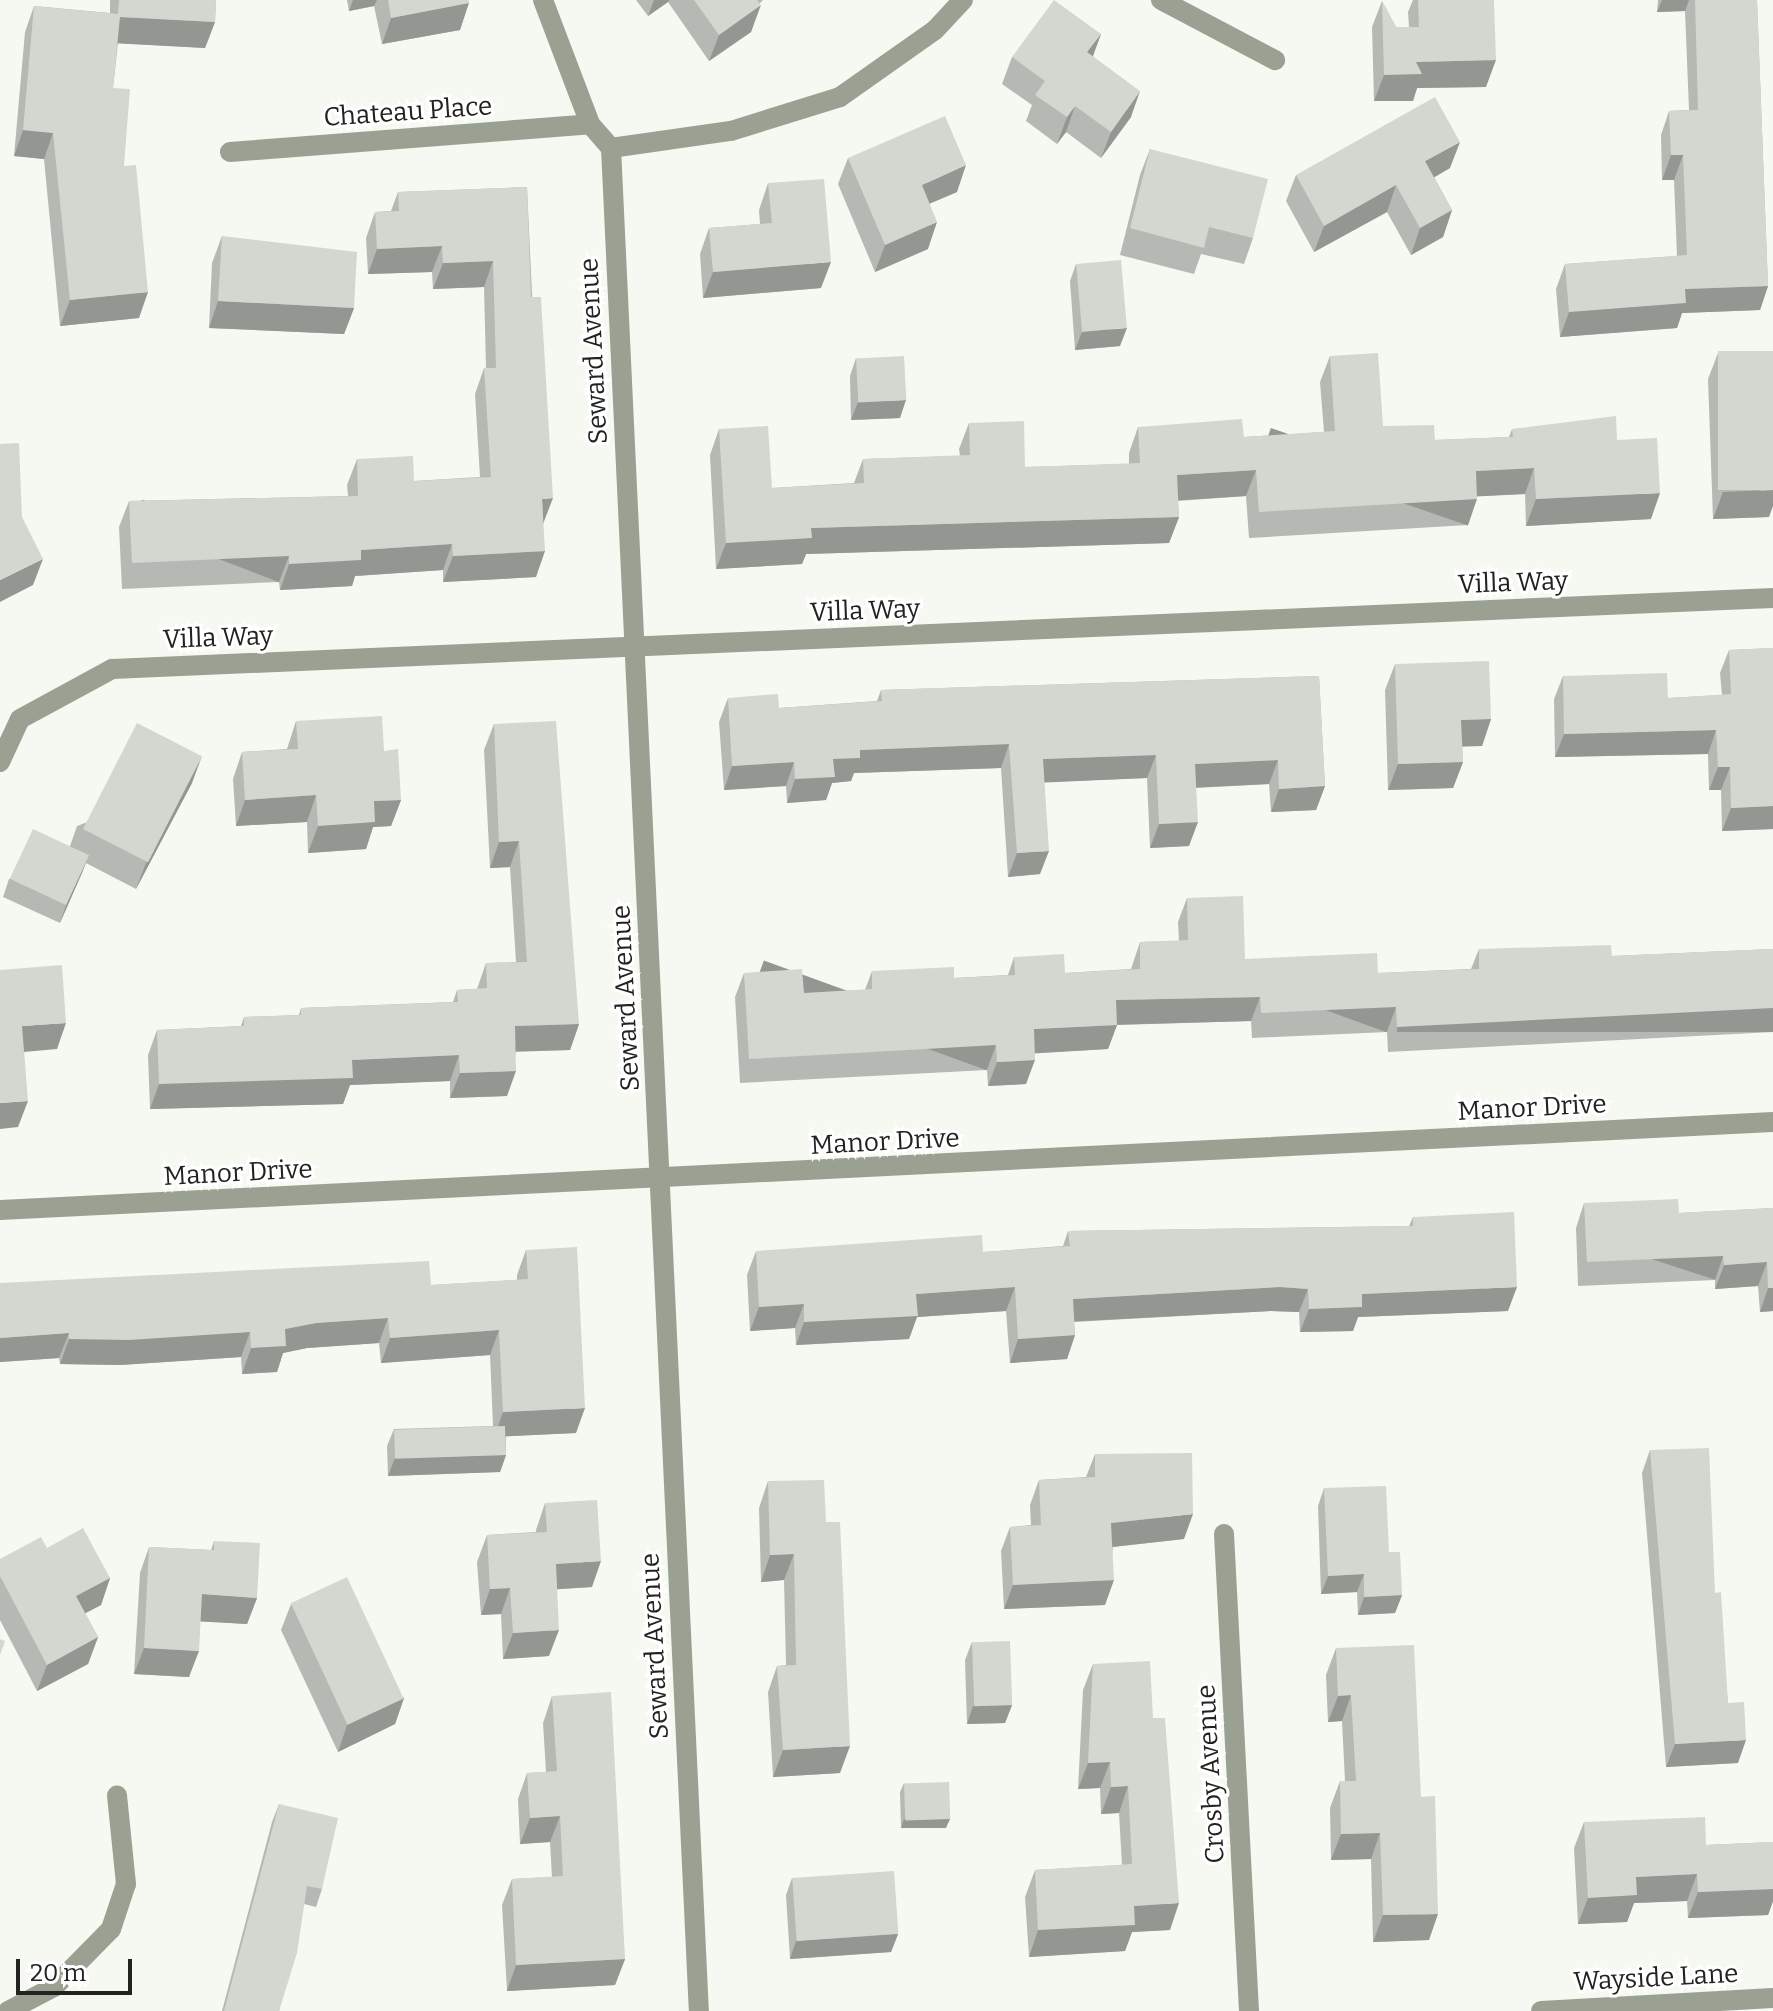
<!DOCTYPE html>
<html>
<head>
<meta charset="utf-8">
<style>
  body { margin:0 }
  #map { position:relative; width:1773px; height:2011px; overflow:hidden; background:#f5f9f1; font-family:Bitter,serif }
  div>[style] { position:absolute }
  .minor>* { height:20px; margin:-10px; padding:0 10px; transform-origin:10px; border-radius:10px; background:#9aa192 }
  .wall>* { inset:0; background:#b6b9b3 }
  .shaded-wall>* { inset:0; background:#949692; transform-origin:0 0 }
  .building>* { inset:0; background:#d4d7d0; transform-origin:0 0 }
  span { translate:-50% -50%; white-space:nowrap; text-align:center; line-height:1.15; -webkit-text-stroke:6px #fff; paint-order:stroke }
  .street-label { font-size:26px; color:#222320 }
  .scale { position:absolute; left:16px; top:1959px; width:116px; height:36px; box-sizing:border-box; border:4px solid #222320; border-top:0; padding-left:10px; font-size:24px; line-height:28px; white-space:nowrap; color:#222320; -webkit-text-stroke:6px #fff; paint-order:stroke }
</style>
</head>
<body>
<div id="map">
  <div class="minor">
    <div style="left:543px;top:0;width:133px;rotate:69.2deg"></div>
    <div style="left:590px;top:124px;width:32px;rotate:49deg"></div>
    <div style="left:611px;top:148px;width:1865px;rotate:87.3deg"></div>
    <div style="left:1161px;top:0;width:129px;rotate:27.8deg"></div>
    <div style="left:611px;top:148px;width:121px;rotate:-8.1deg"></div>
    <div style="left:731px;top:131px;width:114px;rotate:-17.3deg"></div>
    <div style="left:840px;top:97px;width:116px;rotate:-35.2deg"></div>
    <div style="left:935px;top:30px;width:41px;rotate:-47deg"></div>
    <div style="left:230px;top:152px;width:361px;rotate:-4.4deg"></div>
    <div style="left:0;top:762px;width:47px;rotate:-65.1deg"></div>
    <div style="left:20px;top:719px;width:105px;rotate:-28.5deg"></div>
    <div style="left:112px;top:669px;width:1663px;rotate:-2.45deg"></div>
    <div style="left:0;top:1210px;width:1775px;rotate:-2.84deg"></div>
    <div style="left:1224px;top:1534px;width:478px;rotate:87deg"></div>
    <div style="left:8px;top:2011px;width:52px;rotate:-27.6deg"></div>
    <div style="left:54px;top:1987px;width:81px;rotate:-45.5deg"></div>
    <div style="left:111px;top:1929px;width:47px;rotate:-71.6deg"></div>
    <div style="left:126px;top:1884px;width:89px;rotate:-95.8deg"></div>
    <div style="left:1541px;top:2011px;width:232px;rotate:-3.2deg"></div>
  </div>
  <div class="wall">
    <div style="clip-path:polygon(110px 0,216px 0,215px 22px,205px 48px,118px 43px,113px 88px,124px 166px,139px 318px,60px 326px,44px 159px,14px 156px,25px 32px,34px 6px,110px 13px)"></div>
    <div style="clip-path:polygon(347px 0,469px 0,460px 30px,382px 44px,374px 6px,349px 11px)"></div>
    <div style="clip-path:polygon(636px 0,763px 0,760px 3px,751px 32px,709px 61px,668px 2px,648px 16px)"></div>
    <div style="clip-path:polygon(1413px 0,1494px 0,1486px 87px,1417px 88px,1413px 101px,1374px 101px,1372px 27px,1382px 1px,1396px 27px,1409px 27px,1408px 12px)"></div>
    <div style="clip-path:polygon(1658px 0,1757px 0,1768px 286px,1760px 310px,1682px 313px,1677px 328px,1560px 337px,1556px 289px,1565px 264px,1677px 256px,1674px 180px,1662px 180px,1661px 135px,1669px 111px,1689px 110px,1685px 11px,1657px 12px)"></div>
    <div style="clip-path:polygon(1101px 34px,1093px 56px,1131px 117px,1101px 158px,1066px 132px,1057px 144px,1026px 121px,1032px 105px,1002px 84px,1012px 57px)"></div>
    <div style="clip-path:polygon(1150px 149px,1253px 238px,1244px 264px,1201px 254px,1194px 274px,1120px 255px,1140px 175px)"></div>
    <div style="clip-path:polygon(848px 158px,957px 192px,929px 204px,928px 249px,875px 272px,838px 184px)"></div>
    <div style="clip-path:polygon(1450px 168px,1434px 177px,1452px 210px,1443px 237px,1411px 255px,1387px 212px,1314px 252px,1286px 201px,1296px 175px)"></div>
    <div style="clip-path:polygon(768px 183px,821px 288px,703px 298px,700px 254px,709px 228px,760px 224px,759px 210px)"></div>
    <div style="clip-path:polygon(527px 187px,543px 524px,536px 577px,443px 582px,443px 570px,355px 576px,352px 586px,280px 590px,279px 582px,122px 589px,119px 527px,129px 501px,348px 496px,347px 485px,357px 459px,414px 481px,480px 477px,475px 394px,484px 368px,486px 368px,484px 287px,433px 289px,432px 272px,368px 274px,366px 238px,375px 212px,391px 211px,398px 192px)"></div>
    <div style="clip-path:polygon(222px 236px,354px 308px,344px 334px,209px 328px,212px 263px)"></div>
    <div style="clip-path:polygon(1076px 264px,1120px 346px,1075px 350px,1070px 281px)"></div>
    <div style="clip-path:polygon(1718px 353px,1769px 517px,1713px 519px,1708px 379px)"></div>
    <div style="clip-path:polygon(1330px 356px,1383px 426px,1435px 440px,1509px 437px,1512px 429px,1617px 440px,1651px 519px,1526px 526px,1525px 494px,1477px 496px,1468px 525px,1249px 538px,1246px 496px,1178px 501px,1179px 517px,1169px 543px,806px 554px,802px 564px,716px 569px,710px 455px,719px 429px,772px 488px,854px 483px,863px 459px,960px 456px,959px 449px,969px 423px,1025px 467px,1129px 464px,1129px 453px,1138px 427px,1244px 437px,1324px 432px,1320px 382px)"></div>
    <div style="clip-path:polygon(856px 358px,900px 418px,851px 420px,850px 376px)"></div>
    <div style="clip-path:polygon(1773px 648px,1773px 829px,1722px 831px,1721px 790px,1709px 790px,1708px 754px,1555px 757px,1554px 699px,1563px 676px,1668px 698px,1722px 695px,1720px 673px,1729px 650px)"></div>
    <div style="clip-path:polygon(1395px 664px,1491px 719px,1482px 746px,1462px 746px,1463px 762px,1453px 788px,1388px 790px,1385px 690px)"></div>
    <div style="clip-path:polygon(1319px 676px,1325px 786px,1316px 810px,1271px 812px,1269px 784px,1196px 788px,1189px 846px,1150px 848px,1147px 778px,1044px 782px,1040px 874px,1008px 877px,1001px 768px,854px 773px,851px 781px,832px 783px,826px 800px,787px 803px,786px 786px,724px 790px,719px 722px,728px 698px,779px 708px,877px 701px,881px 690px)"></div>
    <div style="clip-path:polygon(296px 721px,384px 751px,401px 800px,391px 826px,373px 827px,366px 849px,308px 853px,307px 822px,236px 826px,233px 779px,242px 752px,287px 749px)"></div>
    <div style="clip-path:polygon(494px 724px,579px 1024px,570px 1050px,516px 1051px,507px 1096px,450px 1098px,450px 1081px,350px 1085px,343px 1104px,150px 1109px,148px 1055px,157px 1030px,241px 1026px,244px 1017px,299px 1015px,301px 1008px,453px 1002px,457px 990px,477px 989px,486px 963px,516px 962px,510px 867px,490px 868px,484px 750px)"></div>
    <div style="clip-path:polygon(192px 783px,136px 889px,86px 863px,60px 923px,3px 897px,9px 879px,70px 846px,77px 826px)"></div>
    <div style="clip-path:polygon(1187px 898px,1245px 959px,1378px 973px,1471px 969px,1479px 949px,1612px 956px,1773px 949px,1773px 1032px,1388px 1052px,1387px 1032px,1252px 1038px,1251px 1021px,1117px 1025px,1108px 1049px,1035px 1053px,1026px 1084px,988px 1086px,987px 1070px,740px 1083px,735px 997px,744px 973px,804px 993px,865px 990px,872px 971px,954px 978px,1008px 975px,1014px 957px,1065px 973px,1131px 969px,1140px 942px,1179px 941px,1178px 922px)"></div>
    <div style="clip-path:polygon(1584px 1203px,1679px 1213px,1773px 1208px,1773px 1311px,1760px 1312px,1758px 1286px,1715px 1289px,1715px 1280px,1578px 1286px,1576px 1228px)"></div>
    <div style="clip-path:polygon(1413px 1217px,1508px 1311px,1358px 1317px,1353px 1331px,1300px 1332px,1299px 1312px,1271px 1311px,1074px 1322px,1075px 1335px,1067px 1359px,1010px 1363px,1006px 1311px,917px 1317px,909px 1339px,796px 1345px,795px 1328px,750px 1331px,747px 1275px,756px 1251px,983px 1252px,1063px 1246px,1068px 1231px,1409px 1226px)"></div>
    <div style="clip-path:polygon(526px 1250px,576px 1433px,506px 1436px,506px 1455px,500px 1472px,388px 1476px,387px 1446px,394px 1429px,493px 1426px,490px 1355px,381px 1363px,379px 1343px,307px 1348px,283px 1353px,277px 1372px,242px 1374px,241px 1357px,120px 1365px,60px 1364px,59px 1358px,0 1362px,0 1283px,431px 1285px,517px 1280px,517px 1275px)"></div>
    <div style="clip-path:polygon(1650px 1450px,1715px 1593px,1728px 1703px,1738px 1763px,1666px 1767px,1642px 1473px)"></div>
    <div style="clip-path:polygon(1095px 1454px,1184px 1539px,1113px 1547px,1105px 1605px,1004px 1609px,1001px 1551px,1010px 1527px,1031px 1525px,1030px 1505px,1039px 1480px,1086px 1477px)"></div>
    <div style="clip-path:polygon(768px 1481px,826px 1522px,840px 1773px,773px 1777px,768px 1692px,777px 1666px,786px 1665px,784px 1580px,761px 1582px,759px 1508px)"></div>
    <div style="clip-path:polygon(1324px 1488px,1402px 1595px,1395px 1613px,1358px 1615px,1357px 1592px,1321px 1594px,1318px 1506px)"></div>
    <div style="clip-path:polygon(545px 1503px,592px 1587px,557px 1589px,549px 1656px,503px 1659px,501px 1614px,481px 1615px,477px 1562px,487px 1535px,536px 1532px,536px 1530px)"></div>
    <div style="clip-path:polygon(214px 1541px,257px 1598px,247px 1624px,200px 1621px,189px 1677px,134px 1674px,140px 1573px,149px 1547px,211px 1550px)"></div>
    <div style="clip-path:polygon(47px 1548px,110px 1578px,101px 1605px,85px 1613px,98px 1637px,88px 1664px,37px 1691px,0 1620px,0 1559px)"></div>
    <div style="clip-path:polygon(291px 1604px,404px 1698px,395px 1724px,338px 1752px,281px 1630px)"></div>
    <div style="clip-path:polygon(972px 1642px,1012px 1705px,1005px 1723px,967px 1724px,965px 1660px)"></div>
    <div style="clip-path:polygon(1336px 1648px,1429px 1940px,1373px 1942px,1371px 1859px,1331px 1860px,1330px 1808px,1340px 1781px,1345px 1781px,1342px 1721px,1328px 1722px,1326px 1675px)"></div>
    <div style="clip-path:polygon(1093px 1664px,1153px 1718px,1170px 1930px,1132px 1932px,1125px 1951px,1029px 1957px,1025px 1897px,1035px 1870px,1122px 1865px,1119px 1813px,1101px 1814px,1100px 1788px,1078px 1789px,1083px 1690px)"></div>
    <div style="clip-path:polygon(552px 1696px,625px 1959px,615px 1985px,507px 1991px,502px 1905px,512px 1879px,552px 1877px,550px 1842px,520px 1844px,518px 1799px,527px 1773px,546px 1772px,543px 1723px)"></div>
    <div style="clip-path:polygon(904px 1783px,946px 1828px,901px 1828px,900px 1792px)"></div>
    <div style="clip-path:polygon(279px 1804px,322px 1889px,316px 1907px,304px 1904px,279px 2011px,222px 2011px,272px 1822px)"></div>
    <div style="clip-path:polygon(1584px 1822px,1706px 1845px,1773px 1842px,1773px 1901px,1768px 1915px,1688px 1918px,1687px 1901px,1634px 1903px,1627px 1922px,1578px 1924px,1574px 1848px)"></div>
    <div style="clip-path:polygon(792px 1878px,898px 1934px,891px 1952px,790px 1959px,786px 1895px)"></div>
  </div>
  <div class="shaded-wall">
    <div style="clip-path:polygon(353px 0,377px 0,374px 6px,349px 11px)"></div>
    <div style="clip-path:polygon(654px 0,669px 0,668px 2px,648px 16px)"></div>
    <div style="clip-path:polygon(1662px 0,1689px 0,1685px 11px,1657px 12px)"></div>
    <div style="clip-path:polygon(469px 3px,460px 30px,382px 44px,391px 18px)"></div>
    <div style="clip-path:polygon(761px 5px,751px 32px,709px 61px,719px 35px)"></div>
    <div style="clip-path:polygon(120px 17px,215px 22px,205px 48px,111px 43px)"></div>
    <div style="clip-path:polygon(1101px 34px,1091px 61px,1087px 52px)"></div>
    <div style="clip-path:polygon(1496px 60px,1486px 87px,1417px 88px,1413px 101px,1374px 101px,1384px 75px,1416px 62px)"></div>
    <div style="clip-path:polygon(1140px 91px,1131px 117px,1101px 158px,1111px 132px)"></div>
    <div style="clip-path:polygon(1075px 106px,1066px 132px,1057px 144px,1067px 117px)"></div>
    <div style="clip-path:polygon(23px 130px,53px 133px,44px 159px,14px 156px)"></div>
    <div style="clip-path:polygon(1460px 142px,1450px 168px,1416px 188px,1425px 161px)"></div>
    <div style="clip-path:polygon(1671px 155px,1683px 155px,1674px 180px,1662px 180px)"></div>
    <div style="clip-path:polygon(966px 165px,957px 192px,912px 211px,922px 185px)"></div>
    <div style="clip-path:polygon(1396px 185px,1387px 212px,1314px 252px,1324px 226px)"></div>
    <div style="clip-path:polygon(1452px 210px,1443px 237px,1411px 255px,1420px 228px)"></div>
    <div style="clip-path:polygon(937px 222px,928px 249px,875px 272px,885px 245px)"></div>
    <div style="clip-path:polygon(442px 246px,432px 272px,368px 274px,377px 249px)"></div>
    <div style="clip-path:polygon(493px 261px,484px 287px,433px 289px,443px 263px)"></div>
    <div style="clip-path:polygon(831px 262px,821px 288px,703px 298px,713px 272px)"></div>
    <div style="clip-path:polygon(1768px 286px,1760px 310px,1682px 313px,1677px 328px,1560px 337px,1569px 312px,1685px 289px)"></div>
    <div style="clip-path:polygon(148px 292px,139px 318px,60px 326px,70px 300px)"></div>
    <div style="clip-path:polygon(218px 301px,354px 308px,344px 334px,209px 328px)"></div>
    <div style="clip-path:polygon(1127px 328px,1120px 346px,1075px 350px,1082px 332px)"></div>
    <div style="clip-path:polygon(906px 400px,900px 418px,851px 420px,858px 402px)"></div>
    <div style="clip-path:polygon(1534px 468px,1525px 494px,1466px 497px,1476px 471px)"></div>
    <div style="clip-path:polygon(1256px 470px,1246px 496px,1168px 501px,1177px 475px)"></div>
    <div style="clip-path:polygon(1773px 490px,1773px 506px,1769px 517px,1713px 519px,1723px 492px)"></div>
    <div style="clip-path:polygon(1660px 493px,1651px 519px,1526px 526px,1536px 499px)"></div>
    <div style="clip-path:polygon(553px 498px,543px 524px,542px 499px)"></div>
    <div style="left:1477px;top:499px;width:28px;height:218px;rotate:109deg"></div>
    <div style="clip-path:polygon(1179px 517px,1169px 543px,806px 554px,802px 564px,716px 569px,726px 543px,811px 528px)"></div>
    <div style="clip-path:polygon(452px 544px,443px 570px,355px 576px,352px 586px,280px 590px,289px 564px,361px 550px)"></div>
    <div style="clip-path:polygon(545px 551px,536px 577px,443px 582px,453px 556px)"></div>
    <div style="left:289px;top:556px;width:28px;height:157px;rotate:111deg"></div>
    <div style="clip-path:polygon(43px 559px,33px 585px,0 602px,0 580px)"></div>
    <div style="clip-path:polygon(1491px 719px,1482px 746px,1451px 747px,1461px 720px)"></div>
    <div style="clip-path:polygon(1716px 730px,1708px 754px,1555px 757px,1564px 734px)"></div>
    <div style="clip-path:polygon(1009px 744px,1001px 768px,854px 773px,851px 781px,832px 783px,826px 800px,787px 803px,795px 779px,833px 759px,860px 750px)"></div>
    <div style="clip-path:polygon(1156px 755px,1147px 778px,1034px 783px,1043px 759px)"></div>
    <div style="clip-path:polygon(202px 756px,192px 783px,136px 889px,146px 863px)"></div>
    <div style="clip-path:polygon(1278px 760px,1269px 784px,1187px 788px,1195px 764px)"></div>
    <div style="clip-path:polygon(794px 762px,786px 786px,724px 790px,732px 766px)"></div>
    <div style="clip-path:polygon(1463px 762px,1453px 788px,1388px 790px,1398px 764px)"></div>
    <div style="clip-path:polygon(1718px 767px,1730px 767px,1721px 790px,1709px 790px)"></div>
    <div style="clip-path:polygon(1325px 786px,1316px 810px,1271px 812px,1279px 789px)"></div>
    <div style="clip-path:polygon(316px 795px,307px 822px,236px 826px,245px 800px)"></div>
    <div style="clip-path:polygon(401px 800px,391px 826px,373px 827px,366px 849px,308px 853px,318px 826px,374px 801px)"></div>
    <div style="clip-path:polygon(1773px 806px,1773px 829px,1722px 831px,1731px 808px)"></div>
    <div style="clip-path:polygon(1198px 822px,1189px 846px,1150px 848px,1159px 824px)"></div>
    <div style="clip-path:polygon(519px 841px,510px 867px,490px 868px,499px 842px)"></div>
    <div style="clip-path:polygon(1049px 851px,1040px 874px,1008px 877px,1017px 853px)"></div>
    <div style="clip-path:polygon(89px 855px,82px 873px,60px 923px,66px 905px)"></div>
    <div style="clip-path:polygon(1260px 997px,1251px 1021px,1107px 1025px,1116px 1000px)"></div>
    <div style="left:1396px;top:1007px;width:27px;height:135px;rotate:110deg"></div>
    <div style="left:1773px;top:1008px;width:24px;height:376px;rotate:90deg"></div>
    <div style="clip-path:polygon(66px 1023px,57px 1049px,12px 1053px,22px 1026px)"></div>
    <div style="clip-path:polygon(579px 1024px,570px 1050px,505px 1052px,515px 1026px)"></div>
    <div style="clip-path:polygon(1117px 1025px,1108px 1049px,1025px 1054px,1034px 1029px)"></div>
    <div style="left:996px;top:1045px;width:27px;height:247px;rotate:110deg"></div>
    <div style="clip-path:polygon(459px 1055px,450px 1081px,350px 1085px,343px 1104px,150px 1109px,159px 1084px,352px 1060px)"></div>
    <div style="clip-path:polygon(1035px 1060px,1026px 1084px,988px 1086px,997px 1062px)"></div>
    <div style="clip-path:polygon(516px 1071px,507px 1096px,450px 1098px,460px 1073px)"></div>
    <div style="clip-path:polygon(28px 1101px,18px 1127px,0 1129px,0 1103px)"></div>
    <div style="left:1723px;top:1256px;width:25px;height:136px;rotate:108deg"></div>
    <div style="clip-path:polygon(1767px 1262px,1758px 1286px,1715px 1289px,1724px 1265px)"></div>
    <div style="clip-path:polygon(1015px 1287px,1006px 1311px,917px 1317px,909px 1339px,796px 1345px,804px 1322px,916px 1294px)"></div>
    <div style="clip-path:polygon(1280px 1287px,1308px 1289px,1299px 1312px,1271px 1311px,1064px 1322px,1073px 1299px)"></div>
    <div style="clip-path:polygon(1517px 1287px,1508px 1311px,1358px 1317px,1353px 1331px,1300px 1332px,1309px 1309px,1362px 1294px)"></div>
    <div style="clip-path:polygon(1768px 1288px,1773px 1288px,1773px 1311px,1760px 1312px)"></div>
    <div style="clip-path:polygon(804px 1304px,795px 1328px,750px 1331px,759px 1307px)"></div>
    <div style="clip-path:polygon(388px 1318px,379px 1343px,307px 1348px,283px 1353px,277px 1372px,242px 1374px,251px 1348px,285px 1329px,316px 1323px)"></div>
    <div style="clip-path:polygon(499px 1330px,490px 1355px,381px 1363px,390px 1338px)"></div>
    <div style="clip-path:polygon(250px 1332px,241px 1357px,120px 1365px,60px 1364px,69px 1339px)"></div>
    <div style="clip-path:polygon(69px 1333px,59px 1358px,0 1362px,0 1338px)"></div>
    <div style="clip-path:polygon(1075px 1335px,1067px 1359px,1010px 1363px,1018px 1339px)"></div>
    <div style="clip-path:polygon(585px 1408px,576px 1433px,494px 1437px,503px 1412px)"></div>
    <div style="clip-path:polygon(506px 1455px,500px 1472px,388px 1476px,395px 1458px)"></div>
    <div style="clip-path:polygon(1193px 1514px,1184px 1539px,1102px 1548px,1111px 1523px)"></div>
    <div style="clip-path:polygon(794px 1554px,784px 1580px,761px 1582px,770px 1555px)"></div>
    <div style="clip-path:polygon(601px 1561px,592px 1587px,546px 1590px,556px 1564px)"></div>
    <div style="clip-path:polygon(1364px 1574px,1357px 1592px,1321px 1594px,1328px 1576px)"></div>
    <div style="clip-path:polygon(110px 1578px,101px 1605px,67px 1623px,76px 1596px)"></div>
    <div style="clip-path:polygon(1114px 1580px,1105px 1605px,1004px 1609px,1013px 1585px)"></div>
    <div style="clip-path:polygon(510px 1588px,501px 1614px,481px 1615px,490px 1589px)"></div>
    <div style="clip-path:polygon(202px 1594px,257px 1598px,247px 1624px,192px 1621px)"></div>
    <div style="clip-path:polygon(1402px 1595px,1395px 1613px,1358px 1615px,1364px 1597px)"></div>
    <div style="clip-path:polygon(559px 1630px,549px 1656px,503px 1659px,513px 1633px)"></div>
    <div style="clip-path:polygon(98px 1637px,88px 1664px,37px 1691px,47px 1665px)"></div>
    <div style="clip-path:polygon(144px 1648px,199px 1651px,189px 1677px,134px 1674px)"></div>
    <div style="clip-path:polygon(1351px 1695px,1342px 1721px,1328px 1722px,1338px 1696px)"></div>
    <div style="clip-path:polygon(404px 1698px,395px 1724px,338px 1752px,347px 1725px)"></div>
    <div style="clip-path:polygon(1012px 1705px,1005px 1723px,967px 1724px,973px 1706px)"></div>
    <div style="clip-path:polygon(1746px 1740px,1738px 1763px,1666px 1767px,1675px 1744px)"></div>
    <div style="clip-path:polygon(850px 1746px,840px 1773px,773px 1777px,783px 1750px)"></div>
    <div style="clip-path:polygon(1110px 1762px,1100px 1788px,1078px 1789px,1088px 1763px)"></div>
    <div style="clip-path:polygon(1128px 1786px,1119px 1813px,1101px 1814px,1111px 1787px)"></div>
    <div style="clip-path:polygon(560px 1816px,550px 1842px,520px 1844px,530px 1818px)"></div>
    <div style="clip-path:polygon(904px 1819px,950px 1819px,946px 1828px,901px 1828px)"></div>
    <div style="clip-path:polygon(1380px 1833px,1371px 1859px,1331px 1860px,1341px 1834px)"></div>
    <div style="clip-path:polygon(1697px 1874px,1687px 1901px,1634px 1903px,1627px 1922px,1578px 1924px,1588px 1898px,1636px 1877px)"></div>
    <div style="clip-path:polygon(1773px 1889px,1773px 1901px,1768px 1915px,1688px 1918px,1698px 1892px)"></div>
    <div style="clip-path:polygon(1179px 1903px,1170px 1930px,1132px 1932px,1125px 1951px,1029px 1957px,1038px 1930px,1134px 1906px)"></div>
    <div style="clip-path:polygon(1438px 1914px,1429px 1940px,1373px 1942px,1383px 1915px)"></div>
    <div style="clip-path:polygon(898px 1934px,891px 1952px,790px 1959px,796px 1941px)"></div>
    <div style="clip-path:polygon(625px 1959px,615px 1985px,507px 1991px,516px 1965px)"></div>
  </div>
  <div class="building">
    <div style="clip-path:polygon(119px 0,216px 0,215px 22px,120px 17px,113px 88px,130px 89px,124px 166px,136px 165px,148px 292px,70px 300px,53px 133px,23px 130px,34px 6px,118px 14px)"></div>
    <div style="clip-path:polygon(388px 0,469px 0,469px 3px,391px 18px)"></div>
    <div style="clip-path:polygon(694px 0,757px 0,761px 5px,719px 35px)"></div>
    <div style="clip-path:polygon(1054px 0,1101px 34px,1087px 52px,1140px 91px,1111px 132px,1075px 106px,1067px 117px,1035px 95px,1045px 81px,1012px 57px)"></div>
    <div style="clip-path:polygon(1418px 0,1494px 0,1496px 60px,1416px 62px,1422px 74px,1384px 75px,1382px 1px,1396px 27px,1419px 27px)"></div>
    <div style="clip-path:polygon(1695px 0,1757px 0,1768px 286px,1685px 289px,1686px 303px,1569px 312px,1565px 264px,1687px 255px,1683px 155px,1671px 155px,1669px 111px,1698px 110px)"></div>
    <div style="clip-path:polygon(1435px 97px,1460px 142px,1425px 161px,1452px 210px,1420px 228px,1396px 185px,1324px 226px,1296px 175px)"></div>
    <div style="clip-path:polygon(945px 116px,966px 165px,922px 185px,937px 222px,885px 245px,848px 158px)"></div>
    <div style="clip-path:polygon(1150px 149px,1268px 179px,1253px 238px,1209px 227px,1204px 248px,1130px 228px)"></div>
    <div style="clip-path:polygon(824px 179px,831px 262px,713px 272px,709px 228px,772px 223px,768px 183px)"></div>
    <div style="clip-path:polygon(527px 187px,531px 297px,541px 297px,553px 498px,542px 499px,545px 551px,453px 556px,452px 544px,361px 550px,361px 560px,289px 564px,289px 556px,132px 563px,129px 501px,358px 496px,357px 459px,413px 456px,414px 481px,491px 477px,484px 368px,496px 368px,493px 261px,443px 263px,442px 246px,377px 249px,375px 212px,399px 211px,398px 192px)"></div>
    <div style="clip-path:polygon(222px 236px,357px 252px,354px 308px,218px 301px)"></div>
    <div style="left:1121px;top:260px;width:68px;height:45px;rotate:85deg"></div>
    <div style="left:1773px;top:351px;width:139px;height:55px;rotate:90deg"></div>
    <div style="clip-path:polygon(1378px 353px,1383px 426px,1434px 425px,1435px 440px,1513px 437px,1512px 429px,1616px 416px,1617px 440px,1657px 438px,1660px 493px,1536px 499px,1534px 468px,1476px 471px,1477px 499px,1259px 512px,1256px 470px,1177px 475px,1179px 517px,811px 528px,812px 538px,726px 543px,719px 429px,768px 426px,772px 488px,864px 483px,863px 459px,970px 455px,969px 423px,1024px 421px,1025px 467px,1140px 463px,1138px 427px,1242px 419px,1244px 437px,1335px 431px,1330px 356px)"></div>
    <div style="left:904px;top:356px;width:44px;height:48px;rotate:87deg"></div>
    <div style="clip-path:polygon(19px 443px,22px 517px,43px 559px,0 580px,0 444px)"></div>
    <div style="clip-path:polygon(1773px 648px,1773px 806px,1731px 808px,1730px 767px,1718px 767px,1716px 730px,1564px 734px,1563px 676px,1667px 673px,1668px 698px,1731px 694px,1729px 650px)"></div>
    <div style="clip-path:polygon(1489px 661px,1491px 719px,1461px 720px,1463px 762px,1398px 764px,1395px 664px)"></div>
    <div style="clip-path:polygon(1319px 676px,1325px 786px,1279px 789px,1278px 760px,1195px 764px,1198px 822px,1159px 824px,1156px 755px,1043px 759px,1049px 851px,1017px 853px,1009px 744px,860px 750px,860px 758px,833px 759px,835px 777px,795px 779px,794px 762px,732px 766px,728px 698px,778px 694px,779px 708px,882px 701px,881px 690px)"></div>
    <div style="clip-path:polygon(382px 716px,384px 751px,398px 749px,401px 800px,374px 801px,375px 822px,318px 826px,316px 795px,245px 800px,242px 752px,298px 749px,296px 721px)"></div>
    <div style="clip-path:polygon(556px 721px,579px 1024px,515px 1026px,516px 1071px,460px 1073px,459px 1055px,352px 1060px,353px 1078px,159px 1084px,157px 1030px,244px 1026px,244px 1017px,301px 1015px,301px 1008px,458px 1002px,457px 990px,487px 988px,486px 963px,527px 962px,519px 841px,499px 842px,494px 724px)"></div>
    <div style="left:137px;top:723px;width:73px;height:119px;rotate:27deg"></div>
    <div style="left:33px;top:829px;width:62px;height:55px;rotate:25deg"></div>
    <div style="clip-path:polygon(1243px 896px,1245px 959px,1377px 953px,1378px 973px,1479px 969px,1479px 949px,1611px 945px,1612px 956px,1773px 949px,1773px 1008px,1397px 1027px,1396px 1007px,1261px 1013px,1260px 997px,1116px 1000px,1117px 1025px,1034px 1029px,1035px 1060px,997px 1062px,996px 1045px,749px 1059px,744px 973px,802px 969px,804px 993px,872px 989px,872px 971px,954px 967px,954px 978px,1015px 975px,1014px 957px,1064px 954px,1065px 973px,1140px 969px,1140px 942px,1188px 940px,1187px 898px)"></div>
    <div style="clip-path:polygon(62px 965px,66px 1023px,22px 1026px,28px 1101px,0 1103px,0 970px)"></div>
    <div style="clip-path:polygon(1678px 1199px,1679px 1213px,1773px 1208px,1773px 1288px,1768px 1288px,1767px 1262px,1724px 1265px,1723px 1256px,1587px 1262px,1584px 1203px)"></div>
    <div style="clip-path:polygon(1514px 1212px,1517px 1287px,1362px 1294px,1362px 1307px,1309px 1309px,1308px 1289px,1280px 1287px,1073px 1299px,1075px 1335px,1018px 1339px,1015px 1287px,916px 1294px,918px 1316px,804px 1322px,804px 1304px,759px 1307px,756px 1251px,982px 1235px,983px 1252px,1070px 1246px,1068px 1231px,1413px 1226px,1413px 1217px)"></div>
    <div style="clip-path:polygon(577px 1247px,585px 1408px,503px 1412px,499px 1330px,390px 1338px,388px 1318px,316px 1323px,285px 1329px,286px 1346px,251px 1348px,250px 1332px,129px 1340px,69px 1339px,69px 1333px,0 1338px,0 1283px,429px 1261px,431px 1285px,528px 1279px,526px 1250px)"></div>
    <div style="left:505px;top:1426px;width:29px;height:111px;rotate:88deg"></div>
    <div style="clip-path:polygon(1709px 1448px,1715px 1593px,1721px 1592px,1728px 1703px,1744px 1702px,1746px 1740px,1675px 1744px,1650px 1450px)"></div>
    <div style="clip-path:polygon(1192px 1453px,1193px 1514px,1111px 1523px,1114px 1580px,1013px 1585px,1010px 1527px,1041px 1525px,1039px 1480px,1095px 1477px,1095px 1454px)"></div>
    <div style="clip-path:polygon(824px 1480px,826px 1522px,840px 1522px,850px 1746px,783px 1750px,777px 1666px,796px 1665px,794px 1554px,770px 1555px,768px 1481px)"></div>
    <div style="clip-path:polygon(1386px 1486px,1389px 1552px,1400px 1552px,1402px 1595px,1364px 1597px,1364px 1574px,1328px 1576px,1324px 1488px)"></div>
    <div style="clip-path:polygon(597px 1500px,601px 1561px,556px 1564px,559px 1630px,513px 1633px,510px 1588px,490px 1589px,487px 1535px,547px 1532px,545px 1503px)"></div>
    <div style="clip-path:polygon(83px 1528px,110px 1578px,76px 1596px,98px 1637px,47px 1665px,0 1576px,0 1559px,41px 1537px,47px 1548px)"></div>
    <div style="clip-path:polygon(214px 1541px,260px 1543px,257px 1598px,202px 1594px,199px 1651px,144px 1648px,149px 1547px,214px 1550px)"></div>
    <div style="left:347px;top:1577px;width:134px;height:62px;rotate:65deg"></div>
    <div style="clip-path:polygon(0 1639px,5px 1641px,0 1655px)"></div>
    <div style="left:1010px;top:1641px;width:64px;height:38px;rotate:88deg"></div>
    <div style="clip-path:polygon(1414px 1645px,1421px 1797px,1435px 1796px,1438px 1914px,1383px 1915px,1380px 1833px,1341px 1834px,1340px 1781px,1356px 1781px,1351px 1695px,1338px 1696px,1336px 1648px)"></div>
    <div style="clip-path:polygon(1150px 1661px,1153px 1718px,1165px 1718px,1179px 1903px,1134px 1906px,1135px 1925px,1038px 1930px,1035px 1870px,1132px 1864px,1128px 1786px,1111px 1787px,1110px 1762px,1088px 1763px,1093px 1664px)"></div>
    <div style="clip-path:polygon(611px 1692px,625px 1959px,516px 1965px,512px 1879px,563px 1876px,560px 1816px,530px 1818px,527px 1773px,557px 1771px,552px 1696px)"></div>
    <div style="left:949px;top:1782px;width:37px;height:45px;rotate:88deg"></div>
    <div style="clip-path:polygon(279px 1804px,338px 1818px,322px 1889px,307px 1886px,297px 1953px,279px 2011px,224px 2011px)"></div>
    <div style="clip-path:polygon(1705px 1817px,1706px 1845px,1773px 1842px,1773px 1889px,1698px 1892px,1697px 1874px,1636px 1877px,1637px 1895px,1588px 1898px,1584px 1822px)"></div>
    <div style="left:894px;top:1871px;width:63px;height:102px;rotate:86deg"></div>
  </div>
  <div class="street-label">
    <span style="left:408px;top:112px;rotate:-4deg">Chateau Place</span>
    <span style="left:594px;top:351px;rotate:-93deg">Seward Avenue</span>
    <span style="left:1513px;top:583px;rotate:-2deg">Villa Way</span>
    <span style="left:865px;top:611px;rotate:-2deg">Villa Way</span>
    <span style="left:218px;top:638px;rotate:-2deg">Villa Way</span>
    <span style="left:626px;top:998px;rotate:-93deg">Seward Avenue</span>
    <span style="left:1532px;top:1108px;rotate:-3deg">Manor Drive</span>
    <span style="left:885px;top:1142px;rotate:-3deg">Manor Drive</span>
    <span style="left:238px;top:1173px;rotate:-3deg">Manor Drive</span>
    <span style="left:655px;top:1646px;rotate:-93deg">Seward Avenue</span>
    <span style="left:1211px;top:1774px;rotate:-93deg">Crosby Avenue</span>
    <span style="left:1656px;top:1978px;rotate:-3deg">Wayside Lane</span>
  </div>
  <div class="scale">20 m</div>
</div>
</body>
</html>
